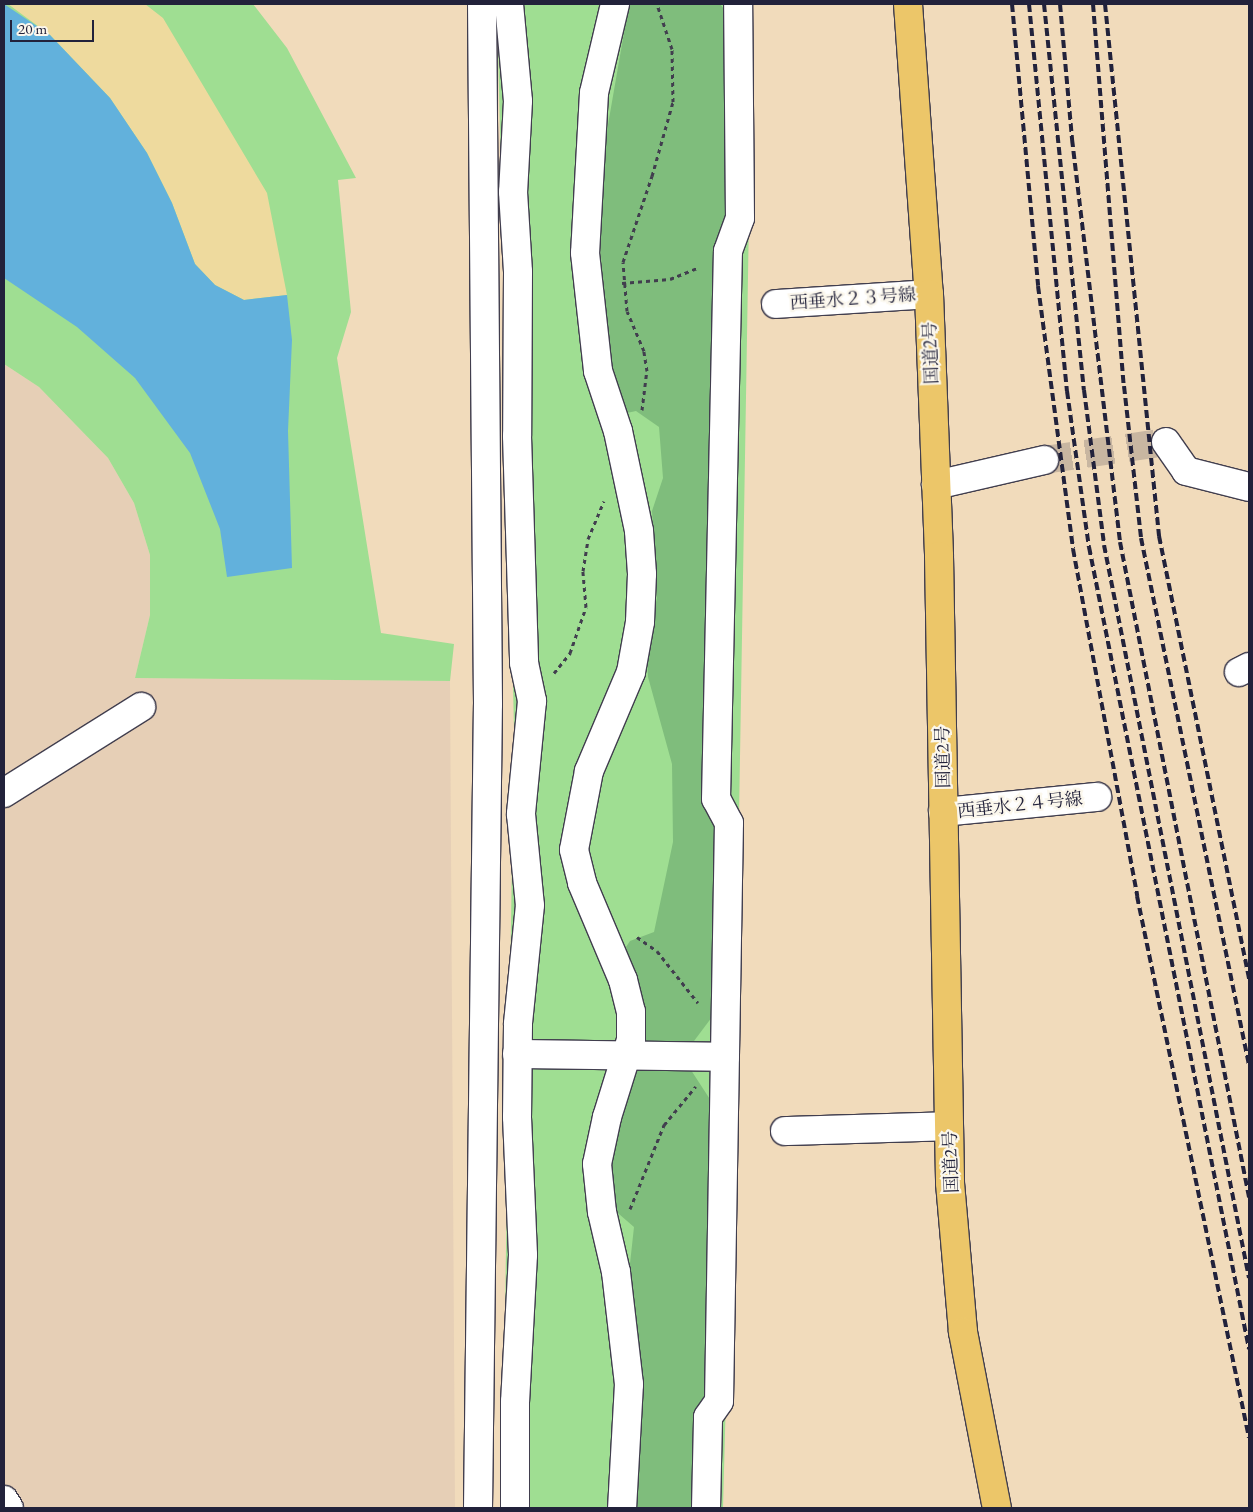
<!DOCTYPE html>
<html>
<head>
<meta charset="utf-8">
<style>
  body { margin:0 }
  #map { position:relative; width:1253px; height:1512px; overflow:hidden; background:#f1dbbb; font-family:"EB Garamond","Noto Serif JP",serif }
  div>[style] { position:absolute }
  .built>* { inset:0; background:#e6cfb6 }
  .green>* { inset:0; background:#9fde92 }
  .forest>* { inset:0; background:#7fbd7c }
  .sand>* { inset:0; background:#eeda9e }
  .water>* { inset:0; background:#62b1dc }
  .minor-tunnel>* { height:28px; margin-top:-14px; transform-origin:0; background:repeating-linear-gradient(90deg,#c8b6a1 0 28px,transparent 0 42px) }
  .path>* { height:3px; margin-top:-1.5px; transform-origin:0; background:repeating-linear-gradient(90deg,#413e4e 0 4px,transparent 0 8px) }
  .roads { filter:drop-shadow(1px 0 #413e4e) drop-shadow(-1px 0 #413e4e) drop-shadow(0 1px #413e4e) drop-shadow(0 -1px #413e4e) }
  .minor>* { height:28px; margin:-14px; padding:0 14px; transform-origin:14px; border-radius:14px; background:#fff }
  .highway>* { height:28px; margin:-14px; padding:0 14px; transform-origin:14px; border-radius:14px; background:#ecc669 }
  .rail>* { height:4px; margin-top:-2px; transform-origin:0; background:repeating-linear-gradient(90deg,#22223b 0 8px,transparent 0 12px) }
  span { translate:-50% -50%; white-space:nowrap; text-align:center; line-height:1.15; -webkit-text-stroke:4.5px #fbf7ec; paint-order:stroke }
  .street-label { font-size:18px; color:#22223b }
  .frame { position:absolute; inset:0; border:5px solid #22223b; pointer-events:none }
  .scale { position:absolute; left:10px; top:20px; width:84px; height:22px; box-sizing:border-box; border:2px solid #22223b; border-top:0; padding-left:6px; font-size:15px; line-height:18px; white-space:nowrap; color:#22223b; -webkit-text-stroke:4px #fbf7ec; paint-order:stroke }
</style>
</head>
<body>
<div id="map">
  <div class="built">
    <div style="clip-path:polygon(4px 364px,39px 387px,108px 458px,134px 503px,150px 555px,150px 615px,135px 678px,450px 681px,455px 1508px,4px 1508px)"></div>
  </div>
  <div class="green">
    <div style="clip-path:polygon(4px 4px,253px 4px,287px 48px,356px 178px,338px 180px,351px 312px,337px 358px,381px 633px,454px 644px,450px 681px,135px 678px,150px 615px,150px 555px,134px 503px,108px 458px,39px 387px,4px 364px)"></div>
    <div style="clip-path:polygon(497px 4px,748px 4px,749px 217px,735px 1058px,723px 1508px,502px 1508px,514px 729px)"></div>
  </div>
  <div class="forest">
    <div style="clip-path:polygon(629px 4px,720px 4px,732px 19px,718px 1009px,694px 1041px,689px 1067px,713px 1104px,711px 1395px,698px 1508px,636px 1508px,638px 1391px,628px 1282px,634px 1227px,612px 1208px,610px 1140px,636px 983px,626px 947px,630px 941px,654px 932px,673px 842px,672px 764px,648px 677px,646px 642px,657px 598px,652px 511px,663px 478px,659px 427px,636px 411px,622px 414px,607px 357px,597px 188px)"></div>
  </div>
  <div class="sand">
    <div style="clip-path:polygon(8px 4px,145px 4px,163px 18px,267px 193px,287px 295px,244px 300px,215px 285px,195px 264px,172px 203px,147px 153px,110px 98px,50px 35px)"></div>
  </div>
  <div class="water">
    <div style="clip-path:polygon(4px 4px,50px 35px,110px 98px,147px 153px,172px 203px,195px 264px,215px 285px,244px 300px,287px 295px,292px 340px,288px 431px,292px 568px,227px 577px,220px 529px,190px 453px,135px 378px,77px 327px,4px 278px)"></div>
  </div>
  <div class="minor-tunnel">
    <div style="left:1044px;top:460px;width:123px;rotate:-8.4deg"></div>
  </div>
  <div class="path">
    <div style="left:622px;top:283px;width:48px;rotate:-4.8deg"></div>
    <div style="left:670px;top:279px;width:31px;rotate:-22deg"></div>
    <div style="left:642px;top:410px;width:39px;rotate:-83deg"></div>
    <div style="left:647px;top:371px;width:20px;rotate:-99deg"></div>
    <div style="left:644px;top:351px;width:43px;rotate:-113deg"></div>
    <div style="left:627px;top:311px;width:49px;rotate:-94.7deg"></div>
    <div style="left:623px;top:262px;width:91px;rotate:-71.4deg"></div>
    <div style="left:652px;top:176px;width:77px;rotate:-74.2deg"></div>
    <div style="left:673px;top:102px;width:53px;rotate:-91.1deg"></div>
    <div style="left:672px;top:49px;width:47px;rotate:-108.4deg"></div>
    <div style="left:554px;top:673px;width:26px;rotate:-51deg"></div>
    <div style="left:570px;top:653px;width:49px;rotate:-70.8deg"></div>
    <div style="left:586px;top:607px;width:36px;rotate:-95deg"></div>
    <div style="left:583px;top:571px;width:32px;rotate:-81deg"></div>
    <div style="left:588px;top:539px;width:41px;rotate:-67.2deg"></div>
    <div style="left:637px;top:937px;width:24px;rotate:35deg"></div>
    <div style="left:657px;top:951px;width:66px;rotate:51.7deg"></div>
    <div style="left:630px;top:1209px;width:91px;rotate:-68deg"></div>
    <div style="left:664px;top:1125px;width:50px;rotate:-50.6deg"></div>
  </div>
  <div class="roads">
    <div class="minor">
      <div style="left:509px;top:4px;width:97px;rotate:84.7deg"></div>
      <div style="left:518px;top:101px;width:91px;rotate:93.1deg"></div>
      <div style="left:513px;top:192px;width:80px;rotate:86.4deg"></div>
      <div style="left:518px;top:272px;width:164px;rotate:90.3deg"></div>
      <div style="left:517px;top:436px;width:227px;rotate:88.2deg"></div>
      <div style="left:524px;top:663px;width:39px;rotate:78deg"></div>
      <div style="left:532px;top:701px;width:114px;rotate:95.6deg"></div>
      <div style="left:521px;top:814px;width:91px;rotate:84.4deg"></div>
      <div style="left:530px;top:905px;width:120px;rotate:95.8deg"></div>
      <div style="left:518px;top:1024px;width:93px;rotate:90.6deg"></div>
      <div style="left:517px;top:1117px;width:138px;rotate:87.5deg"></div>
      <div style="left:523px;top:1255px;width:147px;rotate:93.1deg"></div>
      <div style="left:515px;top:1402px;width:106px;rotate:90deg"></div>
      <div style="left:615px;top:4px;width:91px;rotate:103.3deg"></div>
      <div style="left:594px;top:93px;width:160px;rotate:93.2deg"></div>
      <div style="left:585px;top:253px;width:119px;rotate:83.7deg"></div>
      <div style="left:598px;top:371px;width:63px;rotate:71.6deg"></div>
      <div style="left:618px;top:431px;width:102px;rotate:78.1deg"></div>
      <div style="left:639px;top:531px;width:43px;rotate:86deg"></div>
      <div style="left:642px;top:574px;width:48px;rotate:92.4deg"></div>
      <div style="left:640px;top:622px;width:51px;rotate:100.2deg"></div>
      <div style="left:631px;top:672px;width:108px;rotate:113deg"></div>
      <div style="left:589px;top:771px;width:80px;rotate:100.8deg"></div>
      <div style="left:574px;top:850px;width:34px;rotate:76deg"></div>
      <div style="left:582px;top:883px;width:105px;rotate:67.1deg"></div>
      <div style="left:623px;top:980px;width:33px;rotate:76deg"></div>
      <div style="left:631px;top:1012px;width:28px;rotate:90deg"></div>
      <div style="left:631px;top:1040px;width:81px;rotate:107.3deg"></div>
      <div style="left:607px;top:1117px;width:48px;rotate:102deg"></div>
      <div style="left:597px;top:1164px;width:48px;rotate:84.1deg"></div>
      <div style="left:602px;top:1212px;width:62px;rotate:76.9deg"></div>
      <div style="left:616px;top:1272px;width:113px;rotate:83.4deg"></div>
      <div style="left:629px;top:1384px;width:124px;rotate:93.2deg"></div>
      <div style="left:776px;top:304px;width:153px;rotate:-3.7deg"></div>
      <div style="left:1166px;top:442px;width:35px;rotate:55deg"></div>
      <div style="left:1186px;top:471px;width:65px;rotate:14.3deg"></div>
      <div style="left:936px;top:485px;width:111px;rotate:-13deg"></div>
      <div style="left:1239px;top:672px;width:11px;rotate:-27deg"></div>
      <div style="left:4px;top:793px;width:162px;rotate:-32.1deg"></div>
      <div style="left:943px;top:812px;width:155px;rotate:-5.6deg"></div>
      <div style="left:517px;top:1054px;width:208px;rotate:0.8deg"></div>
      <div style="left:785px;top:1131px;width:164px;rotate:-1.7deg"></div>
      <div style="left:4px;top:1500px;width:9px;rotate:58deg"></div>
      <div style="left:478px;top:1508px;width:804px;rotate:-89.29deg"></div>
      <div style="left:488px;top:704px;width:700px;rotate:-90.49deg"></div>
      <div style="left:706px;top:1508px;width:91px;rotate:-88.7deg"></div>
      <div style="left:708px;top:1417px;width:19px;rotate:-55deg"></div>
      <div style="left:719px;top:1401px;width:578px;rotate:-89.01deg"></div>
      <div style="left:729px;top:823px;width:27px;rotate:-118deg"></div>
      <div style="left:716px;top:799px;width:548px;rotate:-88.75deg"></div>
      <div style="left:728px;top:251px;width:35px;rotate:-70deg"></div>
      <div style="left:740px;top:218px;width:214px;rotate:-90.5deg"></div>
    </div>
    <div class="highway">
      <div style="left:908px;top:4px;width:291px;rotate:85.9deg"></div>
      <div style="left:929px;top:294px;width:262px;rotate:87.8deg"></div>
      <div style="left:939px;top:556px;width:627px;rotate:88.99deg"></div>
      <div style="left:950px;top:1183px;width:150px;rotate:85deg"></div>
      <div style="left:963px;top:1332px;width:179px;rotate:79.1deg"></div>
    </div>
  </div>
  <div class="rail">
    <div style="left:1012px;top:4px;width:283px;rotate:84.7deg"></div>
    <div style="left:1038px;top:286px;width:265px;rotate:82.4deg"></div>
    <div style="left:1073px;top:549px;width:353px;rotate:79.5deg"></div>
    <div style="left:1137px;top:896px;width:553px;rotate:78.32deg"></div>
    <div style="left:1029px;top:4px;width:389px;rotate:84.4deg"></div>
    <div style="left:1067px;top:391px;width:158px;rotate:82deg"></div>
    <div style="left:1089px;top:547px;width:818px;rotate:78.72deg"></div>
    <div style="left:1044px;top:4px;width:388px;rotate:84.1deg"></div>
    <div style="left:1084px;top:390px;width:156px;rotate:82.6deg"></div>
    <div style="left:1104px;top:545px;width:747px;rotate:78.81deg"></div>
    <div style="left:1060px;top:4px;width:136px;rotate:84.9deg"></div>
    <div style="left:1072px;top:139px;width:406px;rotate:83.2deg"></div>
    <div style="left:1120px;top:542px;width:668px;rotate:78.86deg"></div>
    <div style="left:1093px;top:4px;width:383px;rotate:85.4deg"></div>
    <div style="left:1124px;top:386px;width:153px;rotate:83.6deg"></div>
    <div style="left:1141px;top:538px;width:538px;rotate:78.42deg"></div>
    <div style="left:1105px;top:4px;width:535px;rotate:84.2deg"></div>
    <div style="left:1159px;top:536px;width:452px;rotate:78.5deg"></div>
  </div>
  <div class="street-label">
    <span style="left:853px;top:299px;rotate:-4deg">西垂水２３号線</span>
    <span style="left:931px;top:353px;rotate:-92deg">国道2号</span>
    <span style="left:943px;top:757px;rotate:-91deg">国道2号</span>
    <span style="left:1020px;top:805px;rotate:-6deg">西垂水２４号線</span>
    <span style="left:951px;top:1162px;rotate:-92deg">国道2号</span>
  </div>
  <div class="frame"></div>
  <div class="scale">20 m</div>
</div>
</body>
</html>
